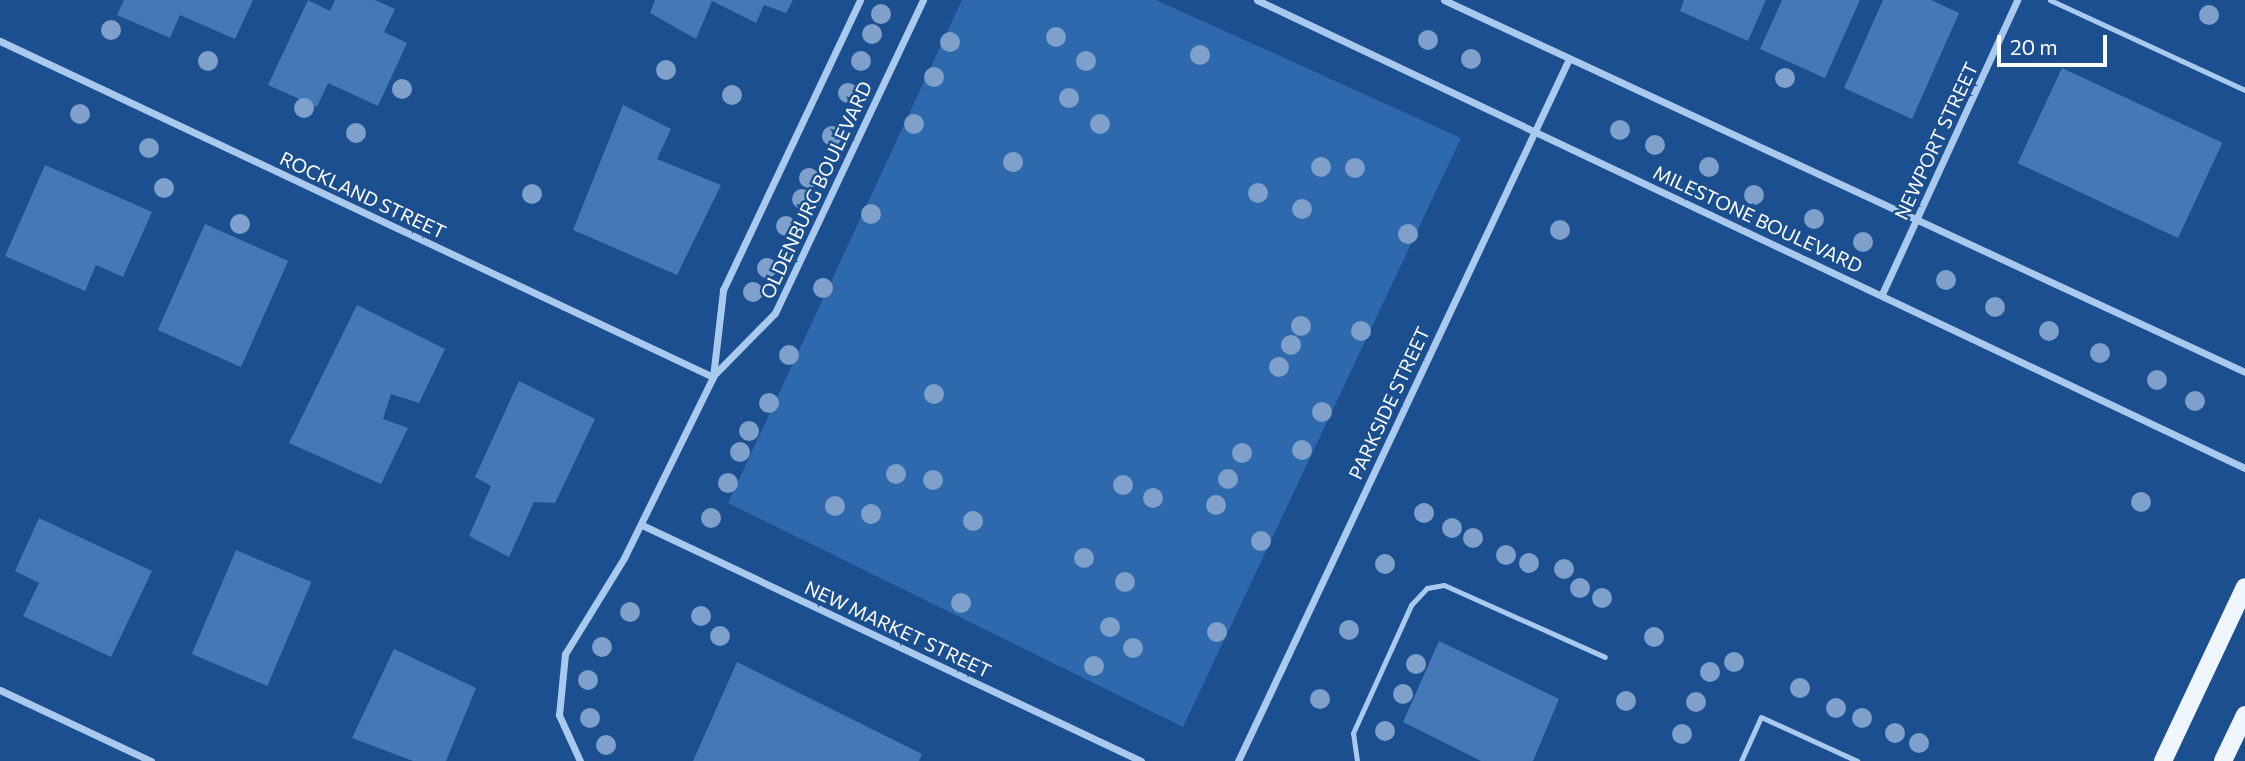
<!DOCTYPE html>
<html>
<head>
<meta charset="utf-8">
<style>
  body { margin:0 }
  #map { position:relative; width:2245px; height:761px; overflow:hidden; background:#1b4f8f; font-family:Commissioner,sans-serif }
  div>[style] { position:absolute }
  .green>* { inset:0; background:#2e69ad }
  .building>* { inset:0; background:#4478b7; transform-origin:0 0 }
  .lane>* { height:5px; margin:-2.5px; padding:0 2.5px; transform-origin:2.5px; border-radius:2.5px; background:#a9c9ee }
  .street>* { height:7px; margin:-3.5px; padding:0 3.5px; transform-origin:3.5px; border-radius:3.5px; background:#a9c9ee }
  .primary>* { height:18px; margin:-9px; padding:0 9px; transform-origin:9px; border-radius:9px; background:#f0f6ff }
  .trees>* { width:20px; height:20px; margin:-10px; border-radius:50%; background:#7ea0ca }
  span { translate:-50% -50%; white-space:nowrap; text-align:center; line-height:1.15; -webkit-text-stroke:5px #1b4f8f; paint-order:stroke }
  .street-label { font-size:19px; color:#fff }
  .scale { position:absolute; left:1997px; top:35px; width:110px; height:32px; box-sizing:border-box; border:4px solid #fff; border-top:0; padding-left:9px; font-size:21px; line-height:24px; white-space:nowrap; color:#fff; -webkit-text-stroke:5px #1b4f8f; paint-order:stroke }
</style>
</head>
<body>
<div id="map">
  <div class="green">
    <div style="clip-path:polygon(962px 0,1156px 0,1461px 138px,1183px 727px,728px 503px)"></div>
  </div>
  <div class="building">
    <div style="clip-path:polygon(124px 0,253px 0,235px 39px,180px 15px,170px 38px,117px 15px)"></div>
    <div style="clip-path:polygon(308px 0,330px 11px,335px 0,375px 0,395px 9px,384px 32px,407px 43px,378px 106px,328px 83px,317px 107px,268px 85px)"></div>
    <div style="clip-path:polygon(655px 0,793px 0,786px 13px,764px 5px,756px 23px,712px 1px,696px 39px,650px 13px)"></div>
    <div style="clip-path:polygon(1684px 0,1766px 0,1748px 41px,1680px 11px)"></div>
    <div style="clip-path:polygon(1782px 0,1860px 0,1825px 78px,1760px 49px)"></div>
    <div style="clip-path:polygon(1883px 0,1931px 0,1959px 13px,1912px 119px,1844px 88px)"></div>
    <div style="left:2062px;top:68px;width:177px;height:105px;rotate:25deg"></div>
    <div style="clip-path:polygon(623px 105px,671px 129px,657px 159px,721px 185px,677px 275px,573px 230px)"></div>
    <div style="clip-path:polygon(45px 165px,152px 212px,123px 277px,96px 265px,85px 291px,5px 256px)"></div>
    <div style="left:205px;top:224px;width:91px;height:116px;rotate:24deg"></div>
    <div style="clip-path:polygon(357px 305px,445px 349px,419px 403px,391px 394px,383px 419px,408px 428px,381px 484px,289px 443px)"></div>
    <div style="clip-path:polygon(519px 381px,595px 419px,555px 503px,534px 502px,509px 557px,469px 536px,491px 486px,475px 477px)"></div>
    <div style="clip-path:polygon(39px 518px,152px 571px,111px 657px,23px 616px,39px 583px,15px 571px)"></div>
    <div style="left:236px;top:550px;width:82px;height:113px;rotate:23deg"></div>
    <div style="clip-path:polygon(1439px 641px,1559px 699px,1533px 761px,1481px 761px,1403px 722px)"></div>
    <div style="clip-path:polygon(394px 649px,476px 688px,446px 761px,413px 761px,352px 738px)"></div>
    <div style="clip-path:polygon(737px 662px,922px 754px,919px 761px,693px 761px)"></div>
  </div>
  <div class="lane">
    <div style="left:2050px;top:0;width:215px;rotate:24.8deg"></div>
    <div style="left:1357px;top:761px;width:28px;rotate:-98deg"></div>
    <div style="left:1353px;top:733px;width:141px;rotate:-65.6deg"></div>
    <div style="left:1411px;top:605px;width:23px;rotate:-47deg"></div>
    <div style="left:1427px;top:588px;width:17px;rotate:-10deg"></div>
    <div style="left:1444px;top:585px;width:176px;rotate:24.1deg"></div>
    <div style="left:1741px;top:761px;width:48px;rotate:-65.6deg"></div>
    <div style="left:1761px;top:717px;width:106px;rotate:24.6deg"></div>
  </div>
  <div class="street">
    <div style="left:1257px;top:0;width:1093px;rotate:25.35deg"></div>
    <div style="left:1444px;top:0;width:883px;rotate:24.91deg"></div>
    <div style="left:0;top:41px;width:788px;rotate:25.23deg"></div>
    <div style="left:1882px;top:294px;width:324px;rotate:-65.3deg"></div>
    <div style="left:713px;top:376px;width:88px;rotate:-45.5deg"></div>
    <div style="left:775px;top:313px;width:346px;rotate:-64.7deg"></div>
    <div style="left:642px;top:525px;width:552px;rotate:25.31deg"></div>
    <div style="left:0;top:690px;width:167px;rotate:25.2deg"></div>
    <div style="left:580px;top:761px;width:51px;rotate:-114.5deg"></div>
    <div style="left:559px;top:715px;width:61px;rotate:-84.4deg"></div>
    <div style="left:565px;top:654px;width:113px;rotate:-58.4deg"></div>
    <div style="left:624px;top:558px;width:202px;rotate:-63.8deg"></div>
    <div style="left:713px;top:377px;width:88px;rotate:-83.4deg"></div>
    <div style="left:723px;top:290px;width:321px;rotate:-64.7deg"></div>
    <div style="left:1238px;top:761px;width:776px;rotate:-64.76deg"></div>
  </div>
  <div class="primary">
    <div style="left:2163px;top:761px;width:192px;rotate:-64.8deg"></div>
    <div style="left:2223px;top:761px;width:51px;rotate:-64.4deg"></div>
  </div>
  <div class="trees">
    <div style="left:881px;top:14px"></div>
    <div style="left:2209px;top:15px"></div>
    <div style="left:111px;top:30px"></div>
    <div style="left:872px;top:34px"></div>
    <div style="left:1056px;top:37px"></div>
    <div style="left:1428px;top:40px"></div>
    <div style="left:950px;top:42px"></div>
    <div style="left:1200px;top:55px"></div>
    <div style="left:1471px;top:59px"></div>
    <div style="left:208px;top:61px"></div>
    <div style="left:861px;top:61px"></div>
    <div style="left:1086px;top:61px"></div>
    <div style="left:666px;top:70px"></div>
    <div style="left:934px;top:77px"></div>
    <div style="left:1785px;top:78px"></div>
    <div style="left:402px;top:89px"></div>
    <div style="left:848px;top:93px"></div>
    <div style="left:732px;top:95px"></div>
    <div style="left:1069px;top:98px"></div>
    <div style="left:304px;top:108px"></div>
    <div style="left:80px;top:114px"></div>
    <div style="left:914px;top:124px"></div>
    <div style="left:1100px;top:124px"></div>
    <div style="left:1620px;top:130px"></div>
    <div style="left:356px;top:133px"></div>
    <div style="left:832px;top:136px"></div>
    <div style="left:1655px;top:145px"></div>
    <div style="left:149px;top:148px"></div>
    <div style="left:1013px;top:162px"></div>
    <div style="left:1321px;top:167px"></div>
    <div style="left:1709px;top:167px"></div>
    <div style="left:1355px;top:168px"></div>
    <div style="left:809px;top:178px"></div>
    <div style="left:164px;top:188px"></div>
    <div style="left:1258px;top:193px"></div>
    <div style="left:532px;top:194px"></div>
    <div style="left:1754px;top:195px"></div>
    <div style="left:802px;top:199px"></div>
    <div style="left:1302px;top:209px"></div>
    <div style="left:871px;top:214px"></div>
    <div style="left:1814px;top:219px"></div>
    <div style="left:240px;top:224px"></div>
    <div style="left:786px;top:226px"></div>
    <div style="left:1560px;top:230px"></div>
    <div style="left:1408px;top:234px"></div>
    <div style="left:1863px;top:242px"></div>
    <div style="left:767px;top:268px"></div>
    <div style="left:1946px;top:280px"></div>
    <div style="left:823px;top:288px"></div>
    <div style="left:753px;top:292px"></div>
    <div style="left:1995px;top:307px"></div>
    <div style="left:1301px;top:326px"></div>
    <div style="left:1361px;top:331px"></div>
    <div style="left:2049px;top:331px"></div>
    <div style="left:1291px;top:345px"></div>
    <div style="left:2100px;top:353px"></div>
    <div style="left:789px;top:355px"></div>
    <div style="left:1279px;top:367px"></div>
    <div style="left:2157px;top:380px"></div>
    <div style="left:934px;top:394px"></div>
    <div style="left:2195px;top:401px"></div>
    <div style="left:769px;top:403px"></div>
    <div style="left:1322px;top:412px"></div>
    <div style="left:749px;top:431px"></div>
    <div style="left:1302px;top:450px"></div>
    <div style="left:740px;top:452px"></div>
    <div style="left:1242px;top:453px"></div>
    <div style="left:896px;top:474px"></div>
    <div style="left:1228px;top:479px"></div>
    <div style="left:933px;top:480px"></div>
    <div style="left:728px;top:483px"></div>
    <div style="left:1123px;top:485px"></div>
    <div style="left:1153px;top:498px"></div>
    <div style="left:2141px;top:502px"></div>
    <div style="left:1216px;top:505px"></div>
    <div style="left:835px;top:506px"></div>
    <div style="left:1424px;top:513px"></div>
    <div style="left:871px;top:514px"></div>
    <div style="left:711px;top:518px"></div>
    <div style="left:973px;top:521px"></div>
    <div style="left:1452px;top:528px"></div>
    <div style="left:1473px;top:538px"></div>
    <div style="left:1261px;top:541px"></div>
    <div style="left:1506px;top:555px"></div>
    <div style="left:1084px;top:558px"></div>
    <div style="left:1529px;top:563px"></div>
    <div style="left:1385px;top:564px"></div>
    <div style="left:1564px;top:569px"></div>
    <div style="left:1125px;top:582px"></div>
    <div style="left:1580px;top:588px"></div>
    <div style="left:1602px;top:598px"></div>
    <div style="left:961px;top:603px"></div>
    <div style="left:630px;top:612px"></div>
    <div style="left:701px;top:616px"></div>
    <div style="left:1110px;top:627px"></div>
    <div style="left:1349px;top:630px"></div>
    <div style="left:1217px;top:632px"></div>
    <div style="left:720px;top:636px"></div>
    <div style="left:1654px;top:637px"></div>
    <div style="left:602px;top:647px"></div>
    <div style="left:1133px;top:648px"></div>
    <div style="left:1734px;top:662px"></div>
    <div style="left:1416px;top:664px"></div>
    <div style="left:1094px;top:666px"></div>
    <div style="left:1710px;top:672px"></div>
    <div style="left:588px;top:680px"></div>
    <div style="left:1800px;top:688px"></div>
    <div style="left:1403px;top:694px"></div>
    <div style="left:1320px;top:699px"></div>
    <div style="left:1626px;top:701px"></div>
    <div style="left:1696px;top:702px"></div>
    <div style="left:1836px;top:708px"></div>
    <div style="left:590px;top:718px"></div>
    <div style="left:1862px;top:718px"></div>
    <div style="left:1385px;top:731px"></div>
    <div style="left:1895px;top:733px"></div>
    <div style="left:1682px;top:734px"></div>
    <div style="left:1919px;top:743px"></div>
    <div style="left:606px;top:745px"></div>
  </div>
  <div class="street-label">
    <span style="left:1936px;top:141px;rotate:-65deg">NEWPORT STREET</span>
    <span style="left:816px;top:190px;rotate:-65deg">OLDENBURG BOULEVARD</span>
    <span style="left:363px;top:195px;rotate:25deg">ROCKLAND STREET</span>
    <span style="left:1758px;top:219px;rotate:25deg">MILESTONE BOULEVARD</span>
    <span style="left:1389px;top:403px;rotate:-65deg">PARKSIDE STREET</span>
    <span style="left:898px;top:629px;rotate:25deg">NEW MARKET STREET</span>
  </div>
  <div class="scale">20 m</div>
</div>
</body>
</html>
